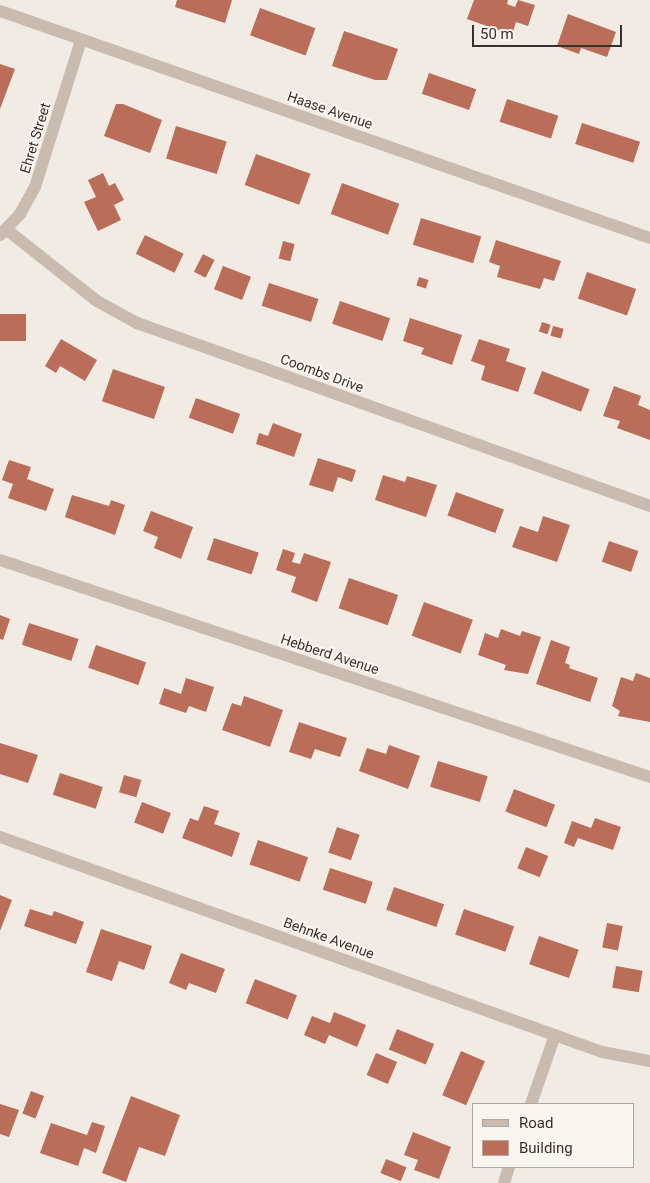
<!DOCTYPE html>
<html>
<head>
<meta charset="utf-8">
<style>
  body { margin:0 }
  #map { position:relative; width:650px; height:1183px; overflow:hidden; background:#f2ebe3; font-family:Roboto,sans-serif }
  div>[style] { position:absolute }
  .building>* { inset:0; background:#ba6e59; transform-origin:0 0 }
  .street>* { height:12px; margin:-6px; padding:0 6px; transform-origin:6px; border-radius:6px; background:#c9bbb0 }
  span { translate:-50% -50%; white-space:nowrap; text-align:center; line-height:1.15; -webkit-text-stroke:4px #faf5ef; paint-order:stroke }
  .street-label { font-size:14px; color:#39302d }
  .legend { position:absolute; left:472px; top:1103px; width:162px; height:65px; box-sizing:border-box; background:#faf5ef; border:1px solid #ada6a1; margin:0; padding:6px 9px; list-style:none; font-size:15px; color:#39302d }
  .legend li { display:flex; align-items:center; gap:10px; height:25px }
  .legend b { width:25px; border:1px solid #ada6a1 }
  .scale { position:absolute; left:472px; top:25px; width:150px; height:22px; box-sizing:border-box; border:2px solid #39302d; border-top:0; padding-left:6px; font-size:15px; line-height:18px; white-space:nowrap; color:#39302d; -webkit-text-stroke:4px #faf5ef; paint-order:stroke }
</style>
</head>
<body>
<div id="map">
  <div class="building">
    <div style="clip-path:polygon(177px 0,232px 0,225px 23px,175px 7px)"></div>
    <div style="clip-path:polygon(474px 0,508px 0,507px 4px,515px 7px,518px 0,535px 5px,528px 26px,516px 22px,512px 35px,467px 19px)"></div>
    <div style="left:260px;top:8px;width:59px;height:29px;rotate:20deg"></div>
    <div style="clip-path:polygon(568px 14px,616px 32px,607px 57px,581px 48px,579px 54px,557px 46px)"></div>
    <div style="clip-path:polygon(344px 31px,398px 49px,387px 80px,375px 80px,332px 66px)"></div>
    <div style="clip-path:polygon(0 64px,15px 69px,0 109px)"></div>
    <div style="left:429px;top:73px;width:50px;height:22px;rotate:19deg"></div>
    <div style="left:507px;top:99px;width:54px;height:24px;rotate:18deg"></div>
    <div style="clip-path:polygon(116px 104px,123px 104px,162px 120px,150px 153px,104px 136px)"></div>
    <div style="left:582px;top:123px;width:61px;height:22px;rotate:18deg"></div>
    <div style="left:176px;top:126px;width:53px;height:34px;rotate:17deg"></div>
    <div style="left:256px;top:154px;width:58px;height:33px;rotate:20deg"></div>
    <div style="clip-path:polygon(103px 173px,109px 186px,115px 183px,124px 200px,114px 205px,121px 220px,98px 231px,84px 202px,96px 197px,88px 180px)"></div>
    <div style="left:342px;top:183px;width:61px;height:33px;rotate:20deg"></div>
    <div style="left:421px;top:218px;width:63px;height:28px;rotate:17deg"></div>
    <div style="left:145px;top:235px;width:43px;height:21px;rotate:26deg"></div>
    <div style="clip-path:polygon(496px 240px,561px 261px,554px 281px,544px 278px,540px 289px,497px 277px,500px 266px,489px 262px)"></div>
    <div style="left:283px;top:241px;width:12px;height:18px;rotate:14deg"></div>
    <div style="left:203px;top:254px;width:13px;height:20px;rotate:27deg"></div>
    <div style="left:223px;top:266px;width:30px;height:25px;rotate:21deg"></div>
    <div style="left:587px;top:272px;width:52px;height:28px;rotate:19deg"></div>
    <div style="left:419px;top:277px;width:10px;height:9px;rotate:17deg"></div>
    <div style="left:269px;top:283px;width:52px;height:24px;rotate:18deg"></div>
    <div style="left:340px;top:301px;width:53px;height:24px;rotate:19deg"></div>
    <div style="left:0;top:314px;width:26px;height:27px"></div>
    <div style="clip-path:polygon(410px 318px,462px 335px,452px 365px,421px 354px,424px 348px,403px 341px)"></div>
    <div style="left:542px;top:322px;width:9px;height:10px;rotate:18deg"></div>
    <div style="left:553px;top:326px;width:11px;height:10px;rotate:15deg"></div>
    <div style="clip-path:polygon(61px 339px,97px 360px,85px 381px,60px 366px,56px 373px,45px 366px)"></div>
    <div style="clip-path:polygon(479px 339px,510px 349px,506px 361px,526px 368px,518px 392px,481px 380px,485px 366px,471px 361px)"></div>
    <div style="left:113px;top:369px;width:55px;height:34px;rotate:19deg"></div>
    <div style="left:542px;top:371px;width:51px;height:24px;rotate:21deg"></div>
    <div style="clip-path:polygon(614px 386px,641px 396px,638px 405px,650px 410px,650px 440px,617px 428px,620px 421px,603px 416px)"></div>
    <div style="left:196px;top:398px;width:47px;height:21px;rotate:20deg"></div>
    <div style="clip-path:polygon(273px 423px,302px 434px,294px 457px,256px 444px,259px 433px,268px 436px)"></div>
    <div style="clip-path:polygon(318px 458px,356px 470px,352px 482px,338px 477px,333px 492px,309px 485px)"></div>
    <div style="clip-path:polygon(9px 460px,31px 467px,27px 479px,54px 489px,46px 511px,8px 498px,13px 484px,2px 480px)"></div>
    <div style="clip-path:polygon(383px 475px,405px 482px,407px 476px,437px 485px,426px 517px,375px 500px)"></div>
    <div style="left:456px;top:492px;width:51px;height:25px;rotate:20deg"></div>
    <div style="clip-path:polygon(72px 495px,109px 506px,111px 500px,125px 505px,115px 535px,65px 517px)"></div>
    <div style="clip-path:polygon(151px 511px,193px 527px,181px 559px,154px 548px,158px 537px,143px 531px)"></div>
    <div style="clip-path:polygon(543px 516px,570px 525px,557px 562px,512px 547px,520px 526px,538px 532px)"></div>
    <div style="left:214px;top:538px;width:47px;height:23px;rotate:18deg"></div>
    <div style="left:609px;top:541px;width:31px;height:22px;rotate:19deg"></div>
    <div style="clip-path:polygon(283px 549px,295px 553px,292px 562px,300px 564px,304px 553px,331px 562px,317px 602px,291px 592px,296px 577px,276px 570px)"></div>
    <div style="left:349px;top:578px;width:52px;height:32px;rotate:19deg"></div>
    <div style="left:424px;top:602px;width:52px;height:36px;rotate:20deg"></div>
    <div style="clip-path:polygon(0 615px,10px 619px,3px 640px,0 639px)"></div>
    <div style="left:29px;top:623px;width:52px;height:23px;rotate:18deg"></div>
    <div style="clip-path:polygon(501px 629px,520px 636px,522px 631px,541px 637px,528px 674px,504px 670px,506px 665px,478px 655px,485px 633px,498px 638px)"></div>
    <div style="clip-path:polygon(551px 640px,570px 647px,565px 663px,570px 665px,569px 668px,598px 678px,590px 702px,536px 684px)"></div>
    <div style="left:96px;top:645px;width:53px;height:24px;rotate:19deg"></div>
    <div style="clip-path:polygon(636px 673px,650px 678px,650px 722px,618px 716px,620px 711px,612px 706px,621px 677px,633px 681px)"></div>
    <div style="clip-path:polygon(186px 678px,214px 687px,206px 712px,189px 706px,186px 713px,159px 704px,164px 688px,181px 694px)"></div>
    <div style="clip-path:polygon(244px 696px,283px 710px,270px 747px,222px 730px,232px 703px,241px 706px)"></div>
    <div style="clip-path:polygon(299px 722px,347px 738px,340px 757px,315px 749px,311px 759px,289px 752px)"></div>
    <div style="clip-path:polygon(0 743px,38px 755px,28px 783px,0 774px)"></div>
    <div style="clip-path:polygon(389px 745px,420px 756px,408px 789px,359px 771px,367px 748px,386px 754px)"></div>
    <div style="left:438px;top:761px;width:52px;height:27px;rotate:17deg"></div>
    <div style="left:60px;top:773px;width:45px;height:23px;rotate:18deg"></div>
    <div style="left:124px;top:775px;width:18px;height:18px;rotate:16deg"></div>
    <div style="left:514px;top:789px;width:44px;height:24px;rotate:21deg"></div>
    <div style="left:142px;top:802px;width:31px;height:22px;rotate:21deg"></div>
    <div style="clip-path:polygon(204px 806px,219px 811px,214px 824px,240px 833px,232px 857px,182px 838px,190px 818px,198px 821px)"></div>
    <div style="clip-path:polygon(595px 818px,621px 827px,613px 850px,578px 838px,574px 847px,564px 843px,572px 821px,591px 828px)"></div>
    <div style="left:337px;top:827px;width:24px;height:27px;rotate:19deg"></div>
    <div style="left:258px;top:840px;width:53px;height:26px;rotate:19deg"></div>
    <div style="left:526px;top:847px;width:24px;height:23px;rotate:22deg"></div>
    <div style="left:330px;top:868px;width:45px;height:23px;rotate:18deg"></div>
    <div style="left:394px;top:887px;width:53px;height:24px;rotate:19deg"></div>
    <div style="clip-path:polygon(0 895px,12px 900px,0 931px)"></div>
    <div style="clip-path:polygon(30px 909px,52px 916px,54px 911px,84px 922px,76px 944px,24px 926px)"></div>
    <div style="left:464px;top:909px;width:53px;height:27px;rotate:19deg"></div>
    <div style="left:607px;top:923px;width:16px;height:25px;rotate:11deg"></div>
    <div style="clip-path:polygon(101px 929px,152px 946px,144px 970px,119px 961px,112px 981px,86px 972px)"></div>
    <div style="left:539px;top:936px;width:42px;height:30px;rotate:19deg"></div>
    <div style="clip-path:polygon(181px 953px,225px 969px,216px 993px,189px 983px,186px 990px,169px 983px)"></div>
    <div style="left:616px;top:966px;width:27px;height:22px;rotate:10deg"></div>
    <div style="left:255px;top:979px;width:45px;height:26px;rotate:21deg"></div>
    <div style="clip-path:polygon(334px 1012px,366px 1025px,357px 1047px,329px 1035px,325px 1044px,304px 1035px,312px 1016px,330px 1023px)"></div>
    <div style="left:397px;top:1029px;width:40px;height:22px;rotate:22deg"></div>
    <div style="left:461px;top:1051px;width:26px;height:48px;rotate:23deg"></div>
    <div style="left:376px;top:1053px;width:23px;height:24px;rotate:23deg"></div>
    <div style="left:31px;top:1091px;width:14px;height:24px;rotate:21deg"></div>
    <div style="clip-path:polygon(131px 1096px,180px 1115px,165px 1156px,139px 1147px,126px 1182px,102px 1173px)"></div>
    <div style="clip-path:polygon(0 1104px,19px 1110px,9px 1137px,0 1134px)"></div>
    <div style="clip-path:polygon(92px 1122px,105px 1126px,96px 1153px,84px 1148px,78px 1166px,40px 1153px,51px 1123px,87px 1135px)"></div>
    <div style="clip-path:polygon(413px 1132px,451px 1147px,439px 1179px,414px 1170px,418px 1160px,404px 1155px)"></div>
    <div style="left:386px;top:1159px;width:22px;height:15px;rotate:22deg"></div>
  </div>
  <div class="street">
    <div style="left:0;top:11px;width:688px;rotate:19.25deg"></div>
    <div style="left:6px;top:229px;width:116px;rotate:38.4deg"></div>
    <div style="left:97px;top:301px;width:46px;rotate:28.8deg"></div>
    <div style="left:137px;top:323px;width:545px;rotate:19.63deg"></div>
    <div style="left:0;top:235px;width:29px;rotate:-46deg"></div>
    <div style="left:20px;top:214px;width:31px;rotate:-61deg"></div>
    <div style="left:35px;top:187px;width:154px;rotate:-72.6deg"></div>
    <div style="left:0;top:560px;width:685px;rotate:18.46deg"></div>
    <div style="left:0;top:837px;width:639px;rotate:19.65deg"></div>
    <div style="left:602px;top:1052px;width:49px;rotate:10.6deg"></div>
    <div style="left:531px;top:1104px;width:73px;rotate:-70.8deg"></div>
    <div style="left:504px;top:1183px;width:17px;rotate:-73deg"></div>
  </div>
  <div class="street-label">
    <span style="left:330px;top:110px;rotate:19deg">Haase Avenue</span>
    <span style="left:35px;top:138px;rotate:-73deg">Ehret Street</span>
    <span style="left:322px;top:373px;rotate:20deg">Coombs Drive</span>
    <span style="left:330px;top:654px;rotate:18deg">Hebberd Avenue</span>
    <span style="left:329px;top:938px;rotate:20deg">Behnke Avenue</span>
  </div>
  <ul class="legend">
  <li><b style="height:6px;background:#c9bbb0"></b>Road</li>
  <li><b style="height:14px;background:#ba6e59"></b>Building</li>
  </ul>
  <div class="scale">50 m</div>
</div>
</body>
</html>
